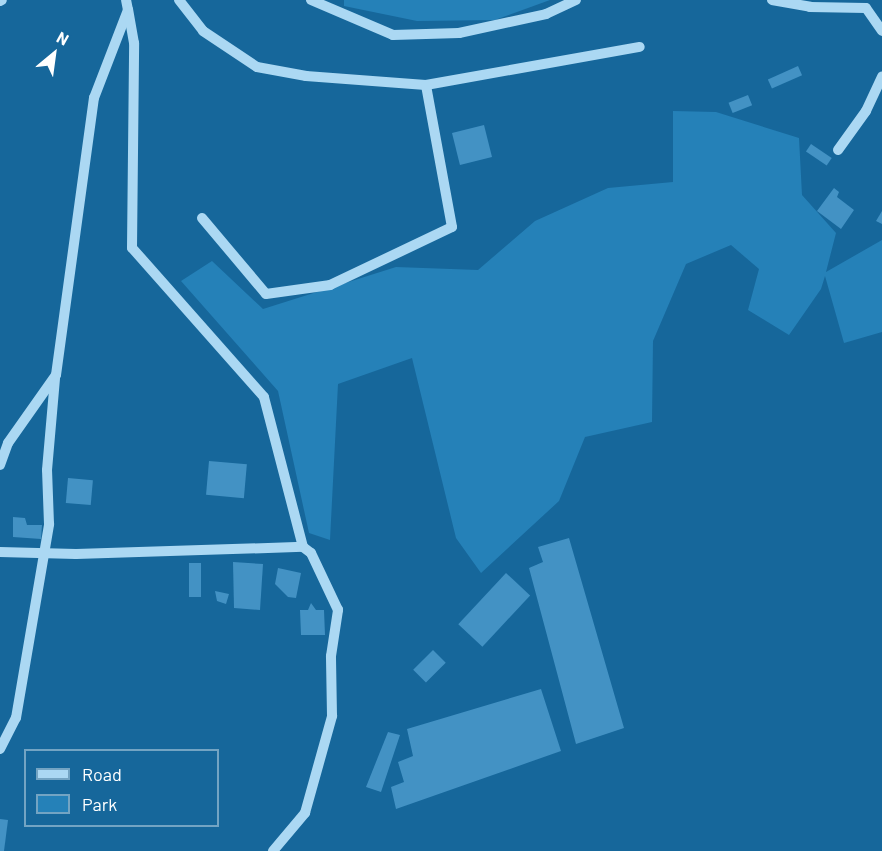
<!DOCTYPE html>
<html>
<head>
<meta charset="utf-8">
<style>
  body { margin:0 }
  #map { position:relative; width:882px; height:851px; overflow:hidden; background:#16679b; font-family:Barlow,sans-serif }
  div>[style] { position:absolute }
  .green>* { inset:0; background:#2581b8 }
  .building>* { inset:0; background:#4392c4; transform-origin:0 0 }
  .minor>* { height:10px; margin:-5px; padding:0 5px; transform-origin:5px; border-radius:5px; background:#abd8f3 }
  span { translate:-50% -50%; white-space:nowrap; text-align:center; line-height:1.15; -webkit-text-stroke:6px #16679b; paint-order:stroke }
  .legend { position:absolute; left:24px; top:749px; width:195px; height:78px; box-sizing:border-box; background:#16679b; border:2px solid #73a4c3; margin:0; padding:8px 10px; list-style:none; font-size:18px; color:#fff }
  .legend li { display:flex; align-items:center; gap:12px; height:30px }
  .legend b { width:30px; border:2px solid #73a4c3 }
  .north { position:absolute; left:24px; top:24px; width:60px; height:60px; -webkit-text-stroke:4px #16679b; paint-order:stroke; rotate:29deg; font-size:16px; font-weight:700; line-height:24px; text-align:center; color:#fff }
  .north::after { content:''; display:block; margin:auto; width:21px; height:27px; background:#fff; clip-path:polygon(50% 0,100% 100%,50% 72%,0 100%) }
</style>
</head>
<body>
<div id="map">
  <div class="green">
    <div style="clip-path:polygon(344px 0,550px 0,495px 20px,417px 21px,344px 6px)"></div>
    <div style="clip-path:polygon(673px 111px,716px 112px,799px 138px,802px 195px,836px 233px,826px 272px,882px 240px,882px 332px,844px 343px,825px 276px,821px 289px,789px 335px,748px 310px,759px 269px,731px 245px,686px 264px,653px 341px,652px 422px,585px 437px,559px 501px,481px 573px,456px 538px,412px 358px,338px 384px,330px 540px,309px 533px,278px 391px,181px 281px,212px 261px,263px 309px,396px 267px,478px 270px,535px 221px,608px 188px,673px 182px)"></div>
  </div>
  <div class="building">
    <div style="left:798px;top:66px;width:10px;height:33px;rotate:66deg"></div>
    <div style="left:748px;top:95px;width:11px;height:21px;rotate:68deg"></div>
    <div style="left:484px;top:125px;width:33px;height:33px;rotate:76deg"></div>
    <div style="left:811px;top:144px;width:25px;height:9px;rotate:34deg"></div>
    <div style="clip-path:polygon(834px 188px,839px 192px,837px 197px,854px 210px,841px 229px,817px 211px)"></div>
    <div style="clip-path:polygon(882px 211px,882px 224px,876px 221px)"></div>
    <div style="left:209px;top:461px;width:38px;height:34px;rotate:5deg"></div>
    <div style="left:68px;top:478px;width:25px;height:25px;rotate:5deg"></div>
    <div style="clip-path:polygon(13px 517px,25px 518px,27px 525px,42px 525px,41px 539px,13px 537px)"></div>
    <div style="clip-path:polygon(569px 538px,624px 728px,576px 744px,529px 568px,543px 562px,538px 547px)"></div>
    <div style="clip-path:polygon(233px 562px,263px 564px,260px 610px,234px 608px)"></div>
    <div style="left:189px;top:563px;width:12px;height:34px"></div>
    <div style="clip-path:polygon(278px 568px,301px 573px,296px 598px,288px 597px,275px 584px)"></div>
    <div style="left:506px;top:573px;width:33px;height:70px;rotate:43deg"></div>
    <div style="clip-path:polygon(215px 591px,229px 594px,226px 604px,217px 601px)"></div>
    <div style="clip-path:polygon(311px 603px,316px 610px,324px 610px,325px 635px,301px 635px,300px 610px,308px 610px)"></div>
    <div style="left:433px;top:650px;width:18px;height:28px;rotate:45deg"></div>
    <div style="clip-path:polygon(541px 689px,561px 751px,396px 809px,391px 787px,404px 782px,398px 762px,413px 756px,407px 729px)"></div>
    <div style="clip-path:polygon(388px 732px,400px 735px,381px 792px,366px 787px)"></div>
    <div style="clip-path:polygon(0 819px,8px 820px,4px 851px,0 851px)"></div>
  </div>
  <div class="minor">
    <div style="left:179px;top:0;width:39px;rotate:52deg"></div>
    <div style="left:203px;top:31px;width:65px;rotate:33.7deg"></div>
    <div style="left:257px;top:67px;width:50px;rotate:10.4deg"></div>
    <div style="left:306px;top:76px;width:120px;rotate:4.3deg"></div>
    <div style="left:426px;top:85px;width:217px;rotate:-10.1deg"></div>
    <div style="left:311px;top:0;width:89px;rotate:23.1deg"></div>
    <div style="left:393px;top:35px;width:66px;rotate:-1.7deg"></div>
    <div style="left:459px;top:33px;width:89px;rotate:-12.3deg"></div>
    <div style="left:546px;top:14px;width:33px;rotate:-25deg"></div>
    <div style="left:772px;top:0;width:39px;rotate:10deg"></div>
    <div style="left:810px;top:7px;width:56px;rotate:1deg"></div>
    <div style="left:866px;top:8px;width:28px;rotate:55deg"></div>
    <div style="left:0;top:1px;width:2px;rotate:-27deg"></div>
    <div style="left:838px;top:150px;width:48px;rotate:-54.3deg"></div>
    <div style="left:866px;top:111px;width:38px;rotate:-65deg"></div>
    <div style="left:202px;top:218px;width:99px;rotate:49.9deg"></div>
    <div style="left:266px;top:294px;width:65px;rotate:-8deg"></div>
    <div style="left:330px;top:285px;width:135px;rotate:-25.4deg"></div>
    <div style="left:452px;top:227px;width:144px;rotate:-100.4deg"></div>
    <div style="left:0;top:465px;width:23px;rotate:-70deg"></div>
    <div style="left:8px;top:443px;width:83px;rotate:-54.8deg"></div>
    <div style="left:56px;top:375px;width:280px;rotate:-82.2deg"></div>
    <div style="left:94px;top:98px;width:94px;rotate:-68.9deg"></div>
    <div style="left:128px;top:10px;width:10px;rotate:-101deg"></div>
    <div style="left:0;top:552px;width:76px;rotate:1.5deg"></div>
    <div style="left:76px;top:554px;width:227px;rotate:-1.8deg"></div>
    <div style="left:303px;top:547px;width:155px;rotate:-104.6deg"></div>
    <div style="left:264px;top:397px;width:199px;rotate:-131.5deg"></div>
    <div style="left:132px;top:248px;width:205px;rotate:-89.4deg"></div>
    <div style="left:134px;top:43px;width:34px;rotate:-100deg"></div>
    <div style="left:0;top:749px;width:35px;rotate:-63deg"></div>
    <div style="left:16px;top:718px;width:197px;rotate:-80.3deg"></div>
    <div style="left:49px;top:524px;width:54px;rotate:-92.1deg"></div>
    <div style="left:47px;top:470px;width:92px;rotate:-85deg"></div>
    <div style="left:273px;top:851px;width:50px;rotate:-49.9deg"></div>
    <div style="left:305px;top:813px;width:101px;rotate:-74.4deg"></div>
    <div style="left:332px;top:716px;width:60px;rotate:-91deg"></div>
    <div style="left:331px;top:656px;width:47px;rotate:-81.3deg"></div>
    <div style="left:338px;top:610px;width:63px;rotate:-115.3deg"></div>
    <div style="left:311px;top:553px;width:10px;rotate:-143deg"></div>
  </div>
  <ul class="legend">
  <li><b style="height:8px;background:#abd8f3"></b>Road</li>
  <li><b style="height:16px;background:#2581b8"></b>Park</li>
  </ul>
  <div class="north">N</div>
</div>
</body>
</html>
